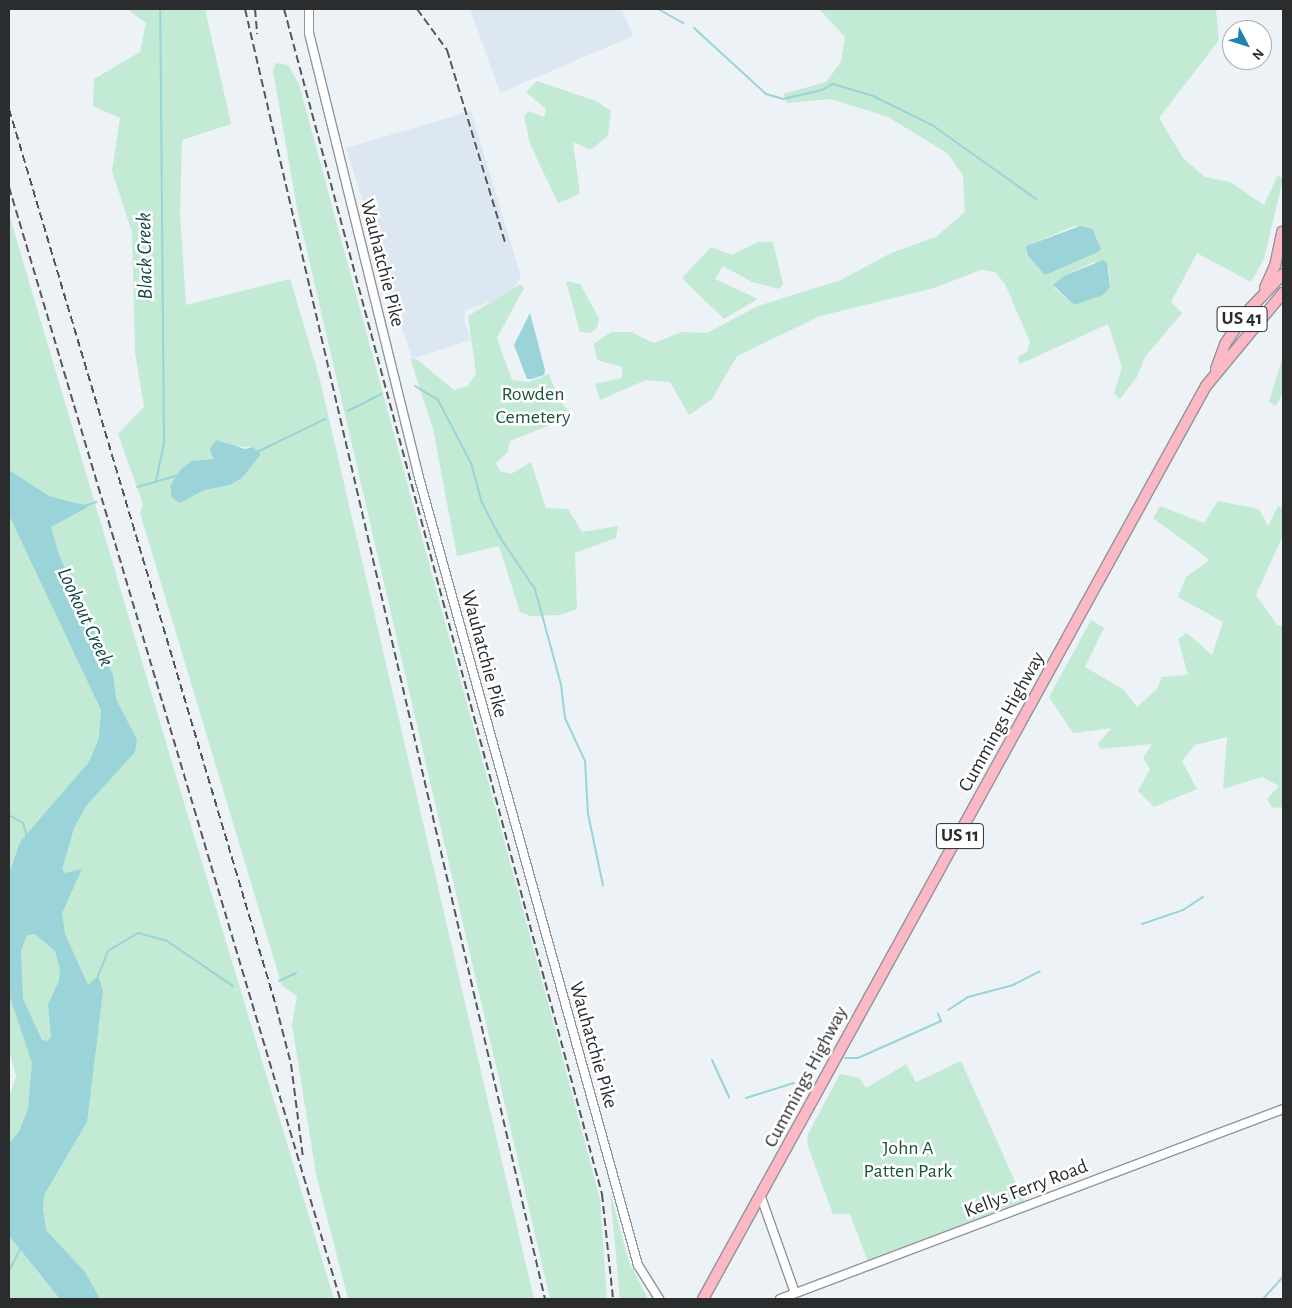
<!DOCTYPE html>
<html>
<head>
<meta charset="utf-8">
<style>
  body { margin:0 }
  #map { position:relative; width:1292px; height:1308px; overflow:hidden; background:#edf2f7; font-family:"Alegreya Sans",sans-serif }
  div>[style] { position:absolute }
  .built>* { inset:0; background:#dce7f2 }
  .green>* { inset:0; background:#c2ead5 }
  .water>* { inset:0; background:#9ad4d8 }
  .stream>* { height:2px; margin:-1px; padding:0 1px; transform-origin:1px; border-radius:1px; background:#9ad4d8 }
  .roads { filter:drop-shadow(1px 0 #91959a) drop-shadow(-1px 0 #91959a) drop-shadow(0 1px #91959a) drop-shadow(0 -1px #91959a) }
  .minor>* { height:8px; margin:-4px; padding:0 4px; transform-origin:4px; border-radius:4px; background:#fff }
  .major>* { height:10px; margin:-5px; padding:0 5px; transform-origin:5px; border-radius:5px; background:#fcb9c5 }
  .rail>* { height:2px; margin-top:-1px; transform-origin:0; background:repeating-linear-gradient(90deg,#55585b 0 8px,transparent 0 12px) }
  span { translate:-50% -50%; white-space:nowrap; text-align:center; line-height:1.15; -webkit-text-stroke:5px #fff; paint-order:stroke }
  .shield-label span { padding:1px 4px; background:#fff; border:1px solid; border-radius:4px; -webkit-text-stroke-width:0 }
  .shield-label { font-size:19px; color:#2a2c2e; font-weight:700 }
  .street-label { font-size:20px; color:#2a2c2e }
  .park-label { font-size:20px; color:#1b543d }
  .water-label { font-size:21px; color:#114649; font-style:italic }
  .frame { position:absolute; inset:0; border:10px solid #2a2c2e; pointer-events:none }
  .north { position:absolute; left:1222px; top:20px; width:50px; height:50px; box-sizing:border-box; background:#fff; border:1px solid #aaabab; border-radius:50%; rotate:130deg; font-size:14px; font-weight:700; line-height:20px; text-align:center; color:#2a2c2e }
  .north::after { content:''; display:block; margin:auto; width:18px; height:22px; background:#2083ae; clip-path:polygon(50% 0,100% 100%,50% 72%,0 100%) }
</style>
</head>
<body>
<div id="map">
  <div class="built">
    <div style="clip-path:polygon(470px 9px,622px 9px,633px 36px,500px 93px)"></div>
    <div style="clip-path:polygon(471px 111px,521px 277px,509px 295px,466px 310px,464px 319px,471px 340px,412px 359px,346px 148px)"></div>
  </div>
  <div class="green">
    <div style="clip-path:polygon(evenodd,127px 9px,205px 9px,231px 124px,182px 140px,180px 213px,186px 305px,290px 279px,319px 376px,534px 1299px,348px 1299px,316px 1174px,292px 1025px,297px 996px,282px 986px,140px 513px,143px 504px,118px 434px,144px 407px,135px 352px,132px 232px,112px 171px,120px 118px,93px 106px,94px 79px,140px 52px,146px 23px,127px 9px,227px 446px,253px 447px,260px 454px,242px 478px,230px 485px,169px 492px,180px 470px,191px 461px,208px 461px,227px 446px)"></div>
    <div style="clip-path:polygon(evenodd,819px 9px,1216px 9px,1219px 40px,1159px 118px,1183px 158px,1205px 177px,1230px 182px,1264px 205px,1278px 175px,1283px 179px,1264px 259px,1251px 282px,1197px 253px,1171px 302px,1182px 313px,1145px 357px,1137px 377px,1120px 399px,1114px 394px,1122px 367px,1108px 324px,1020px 364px,1017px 358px,1027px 351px,1030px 342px,1005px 284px,995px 272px,981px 270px,934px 288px,820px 316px,737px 356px,712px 399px,689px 415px,670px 382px,646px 380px,600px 400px,595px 384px,622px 378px,622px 367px,597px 360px,594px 344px,611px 332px,631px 332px,654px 343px,682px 332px,707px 333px,758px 306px,841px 280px,891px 253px,936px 237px,965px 212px,963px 175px,947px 153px,888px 117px,831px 99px,787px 103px,783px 94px,826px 82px,841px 62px,845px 37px,819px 9px,1074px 226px,1093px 229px,1099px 242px,1098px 252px,1045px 274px,1026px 255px,1026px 246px,1074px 226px,819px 9px,1094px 262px,1109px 269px,1110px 287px,1074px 305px,1054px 288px,1064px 276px,1094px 262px)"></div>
    <div style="clip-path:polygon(276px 63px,288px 65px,299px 84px,539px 969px,600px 1199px,607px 1299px,550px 1299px,297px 208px,273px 71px)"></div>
    <div style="clip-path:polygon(537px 81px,596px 101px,611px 111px,608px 136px,590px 150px,573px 142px,580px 194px,558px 203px,530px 144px,524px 116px,529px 111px,544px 117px,546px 109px,526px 92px)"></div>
    <div style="clip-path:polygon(9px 214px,179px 786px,334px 1299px,9px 1299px,9px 1236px,48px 1285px,9px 1231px,9px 1098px,16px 1076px,9px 1051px)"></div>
    <div style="clip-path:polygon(758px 242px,773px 242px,783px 284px,779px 289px,752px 282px,723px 266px,715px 279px,758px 299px,724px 319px,682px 278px,711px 247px,732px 255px)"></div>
    <div style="clip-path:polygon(566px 281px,580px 284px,599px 318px,597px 328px,590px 333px,580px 332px)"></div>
    <div style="clip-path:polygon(520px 284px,524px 288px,497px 338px,512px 380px,529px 382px,549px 374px,560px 401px,569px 411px,567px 418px,510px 441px,507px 453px,496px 463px,500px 471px,511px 474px,531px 462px,546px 508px,568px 509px,582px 532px,618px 526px,616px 538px,575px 553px,577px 609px,560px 615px,531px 616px,520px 612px,499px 546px,457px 556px,433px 429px,410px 358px,418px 360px,454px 390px,468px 386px,476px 373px,468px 316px)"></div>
    <div style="clip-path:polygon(1283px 356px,1283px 392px,1276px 406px,1269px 402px)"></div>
    <div style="clip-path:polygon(1218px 501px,1259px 509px,1268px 526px,1278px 506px,1283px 508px,1283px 535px,1256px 595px,1277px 625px,1283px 626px,1283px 807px,1272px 808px,1267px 799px,1279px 786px,1262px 777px,1223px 789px,1227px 737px,1195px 745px,1182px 761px,1197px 789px,1154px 807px,1138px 791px,1150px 769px,1143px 758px,1152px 744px,1100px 749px,1098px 743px,1112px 728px,1073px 733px,1049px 697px,1091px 620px,1104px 628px,1085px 667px,1123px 689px,1137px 707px,1157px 689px,1162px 677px,1188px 675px,1178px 639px,1187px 633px,1212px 655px,1223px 622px,1178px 597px,1186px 577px,1210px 560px,1153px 518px,1160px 506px,1204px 523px)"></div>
    <div style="clip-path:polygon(961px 1061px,1024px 1201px,868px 1262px,850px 1214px,833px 1214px,807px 1144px,808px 1134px,840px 1074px,860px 1078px,866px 1088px,906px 1064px,916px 1082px)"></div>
    <div style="clip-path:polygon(610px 1192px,629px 1262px,648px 1299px,620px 1299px)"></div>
  </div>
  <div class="water">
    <div style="clip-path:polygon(1080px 226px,1093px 229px,1101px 249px,1098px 252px,1045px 275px,1027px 255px,1026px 246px)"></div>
    <div style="clip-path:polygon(1103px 260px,1107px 263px,1110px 287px,1103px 295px,1074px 305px,1053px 285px,1064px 276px)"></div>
    <div style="clip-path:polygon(530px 313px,545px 370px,544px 375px,532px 379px,527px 379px,514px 345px)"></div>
    <div style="clip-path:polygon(216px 440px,245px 449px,253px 447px,261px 454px,242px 478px,230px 485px,204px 490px,180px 503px,172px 498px,170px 486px,180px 470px,191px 461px,213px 459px,210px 449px)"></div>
    <div style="clip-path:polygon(evenodd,9px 470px,49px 496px,88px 507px,51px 527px,59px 555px,113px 675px,116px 699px,137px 740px,135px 752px,86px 806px,74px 828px,62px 870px,65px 873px,82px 869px,62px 913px,65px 934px,88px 985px,98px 976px,103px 991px,87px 1122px,44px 1195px,43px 1209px,46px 1230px,85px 1272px,100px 1299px,60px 1299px,9px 1236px,9px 1143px,19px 1132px,28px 1109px,32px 1063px,9px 994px,9px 874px,20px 842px,89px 762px,99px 738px,101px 710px,9px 515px,9px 470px,35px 934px,55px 951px,60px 969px,59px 981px,48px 1004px,51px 1037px,48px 1041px,42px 1040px,23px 999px,21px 951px,27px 935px,35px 934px)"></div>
  </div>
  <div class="stream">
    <div style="left:658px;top:9px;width:29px;rotate:29deg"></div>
    <div style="left:694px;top:28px;width:98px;rotate:42.5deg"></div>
    <div style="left:766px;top:94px;width:18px;rotate:16deg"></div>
    <div style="left:783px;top:99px;width:40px;rotate:-13deg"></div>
    <div style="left:822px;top:90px;width:13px;rotate:-29deg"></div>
    <div style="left:833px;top:84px;width:42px;rotate:16.7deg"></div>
    <div style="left:873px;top:96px;width:66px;rotate:26.2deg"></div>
    <div style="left:932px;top:125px;width:128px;rotate:35.4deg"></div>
    <div style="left:415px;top:386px;width:27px;rotate:31deg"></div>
    <div style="left:438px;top:400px;width:71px;rotate:62.4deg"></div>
    <div style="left:471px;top:463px;width:41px;rotate:74.6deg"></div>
    <div style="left:482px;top:503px;width:41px;rotate:62.2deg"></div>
    <div style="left:501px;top:539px;width:60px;rotate:55.8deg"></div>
    <div style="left:535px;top:589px;width:99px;rotate:74.8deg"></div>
    <div style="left:561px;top:685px;width:33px;rotate:83deg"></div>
    <div style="left:565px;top:718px;width:47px;rotate:65.1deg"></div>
    <div style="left:585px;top:761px;width:53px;rotate:86.8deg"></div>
    <div style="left:588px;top:814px;width:73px;rotate:78.1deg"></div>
    <div style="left:348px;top:411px;width:38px;rotate:-27deg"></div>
    <div style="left:257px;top:452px;width:76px;rotate:-25.9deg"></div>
    <div style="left:156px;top:481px;width:39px;rotate:-78deg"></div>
    <div style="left:164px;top:443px;width:434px;rotate:-90.5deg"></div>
    <div style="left:137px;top:487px;width:41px;rotate:-15.8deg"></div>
    <div style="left:67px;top:502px;width:17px;rotate:13deg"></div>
    <div style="left:84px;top:506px;width:13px;rotate:-18deg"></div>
    <div style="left:9px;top:815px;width:16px;rotate:30deg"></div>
    <div style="left:23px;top:823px;width:14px;rotate:73deg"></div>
    <div style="left:1142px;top:924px;width:43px;rotate:-18.9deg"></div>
    <div style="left:1183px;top:910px;width:24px;rotate:-33deg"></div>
    <div style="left:98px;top:976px;width:27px;rotate:-68deg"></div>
    <div style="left:108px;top:951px;width:35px;rotate:-31deg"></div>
    <div style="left:138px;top:933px;width:30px;rotate:15deg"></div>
    <div style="left:167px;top:941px;width:80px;rotate:34.3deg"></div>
    <div style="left:279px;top:981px;width:19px;rotate:-25deg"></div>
    <div style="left:948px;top:1010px;width:24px;rotate:-33deg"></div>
    <div style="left:968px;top:997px;width:47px;rotate:-14.9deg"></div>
    <div style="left:1013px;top:985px;width:30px;rotate:-27deg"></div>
    <div style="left:845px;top:1058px;width:13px"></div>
    <div style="left:858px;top:1058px;width:91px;rotate:-24deg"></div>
    <div style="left:941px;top:1021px;width:8px;rotate:-113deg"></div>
    <div style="left:712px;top:1060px;width:41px;rotate:65.3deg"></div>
    <div style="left:746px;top:1098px;width:50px;rotate:-17.4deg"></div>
    <div style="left:9px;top:1271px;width:25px;rotate:-63deg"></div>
    <div style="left:1263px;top:1299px;width:30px;rotate:-48deg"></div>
  </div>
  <div class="roads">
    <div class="minor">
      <div style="left:309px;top:9px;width:24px;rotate:90deg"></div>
      <div style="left:309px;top:33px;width:454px;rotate:76.1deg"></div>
      <div style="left:418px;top:474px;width:821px;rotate:74.46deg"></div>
      <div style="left:638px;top:1265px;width:40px;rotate:58deg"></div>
      <div style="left:761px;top:1197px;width:102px;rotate:70.5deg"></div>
      <div style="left:780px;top:1299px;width:538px;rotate:-20.69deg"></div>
    </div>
    <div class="major">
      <div style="left:1265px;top:288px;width:24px;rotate:-66deg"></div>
      <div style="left:1275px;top:266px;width:35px;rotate:-78deg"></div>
      <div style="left:1216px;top:369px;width:27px;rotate:-70deg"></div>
      <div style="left:1225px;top:344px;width:37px;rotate:-56deg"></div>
      <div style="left:1246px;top:313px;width:54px;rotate:-46.5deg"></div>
      <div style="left:703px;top:1299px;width:1042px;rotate:-61.15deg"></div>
      <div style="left:1206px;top:386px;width:121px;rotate:-50.4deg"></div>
    </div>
  </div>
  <div class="rail">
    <div style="left:245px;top:9px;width:1324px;rotate:76.91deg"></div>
    <div style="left:255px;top:9px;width:25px;rotate:85deg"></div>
    <div style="left:284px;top:9px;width:1227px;rotate:74.98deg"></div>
    <div style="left:602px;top:1194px;width:106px;rotate:84deg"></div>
    <div style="left:417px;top:9px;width:51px;rotate:53.8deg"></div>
    <div style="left:447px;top:50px;width:201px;rotate:73.2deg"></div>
    <div style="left:9px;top:109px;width:936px;rotate:73.42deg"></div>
    <div style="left:276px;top:1006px;width:60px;rotate:75.5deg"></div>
    <div style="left:291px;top:1064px;width:95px;rotate:82.7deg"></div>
    <div style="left:9px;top:187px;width:1160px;rotate:73.42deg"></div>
  </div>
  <div class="shield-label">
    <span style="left:1242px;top:319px">US 41</span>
    <span style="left:960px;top:836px">US 11</span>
  </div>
  <div class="street-label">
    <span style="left:382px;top:263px;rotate:76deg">Wauhatchie Pike</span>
    <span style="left:484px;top:654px;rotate:75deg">Wauhatchie Pike</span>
    <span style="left:1002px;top:722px;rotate:-61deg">Cummings Highway</span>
    <span style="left:593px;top:1045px;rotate:74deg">Wauhatchie Pike</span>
    <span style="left:806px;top:1077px;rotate:-62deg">Cummings Highway</span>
    <span style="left:1026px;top:1189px;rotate:-21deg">Kellys Ferry Road</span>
  </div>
  <div class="park-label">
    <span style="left:533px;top:406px">Rowden<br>Cemetery</span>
    <span style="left:908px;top:1160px">John A<br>Patten Park</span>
  </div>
  <div class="water-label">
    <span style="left:145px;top:256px;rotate:-91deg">Black Creek</span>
    <span style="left:85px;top:617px;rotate:65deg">Lookout Creek</span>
  </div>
  <div class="frame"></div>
  <div class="north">N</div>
</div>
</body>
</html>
